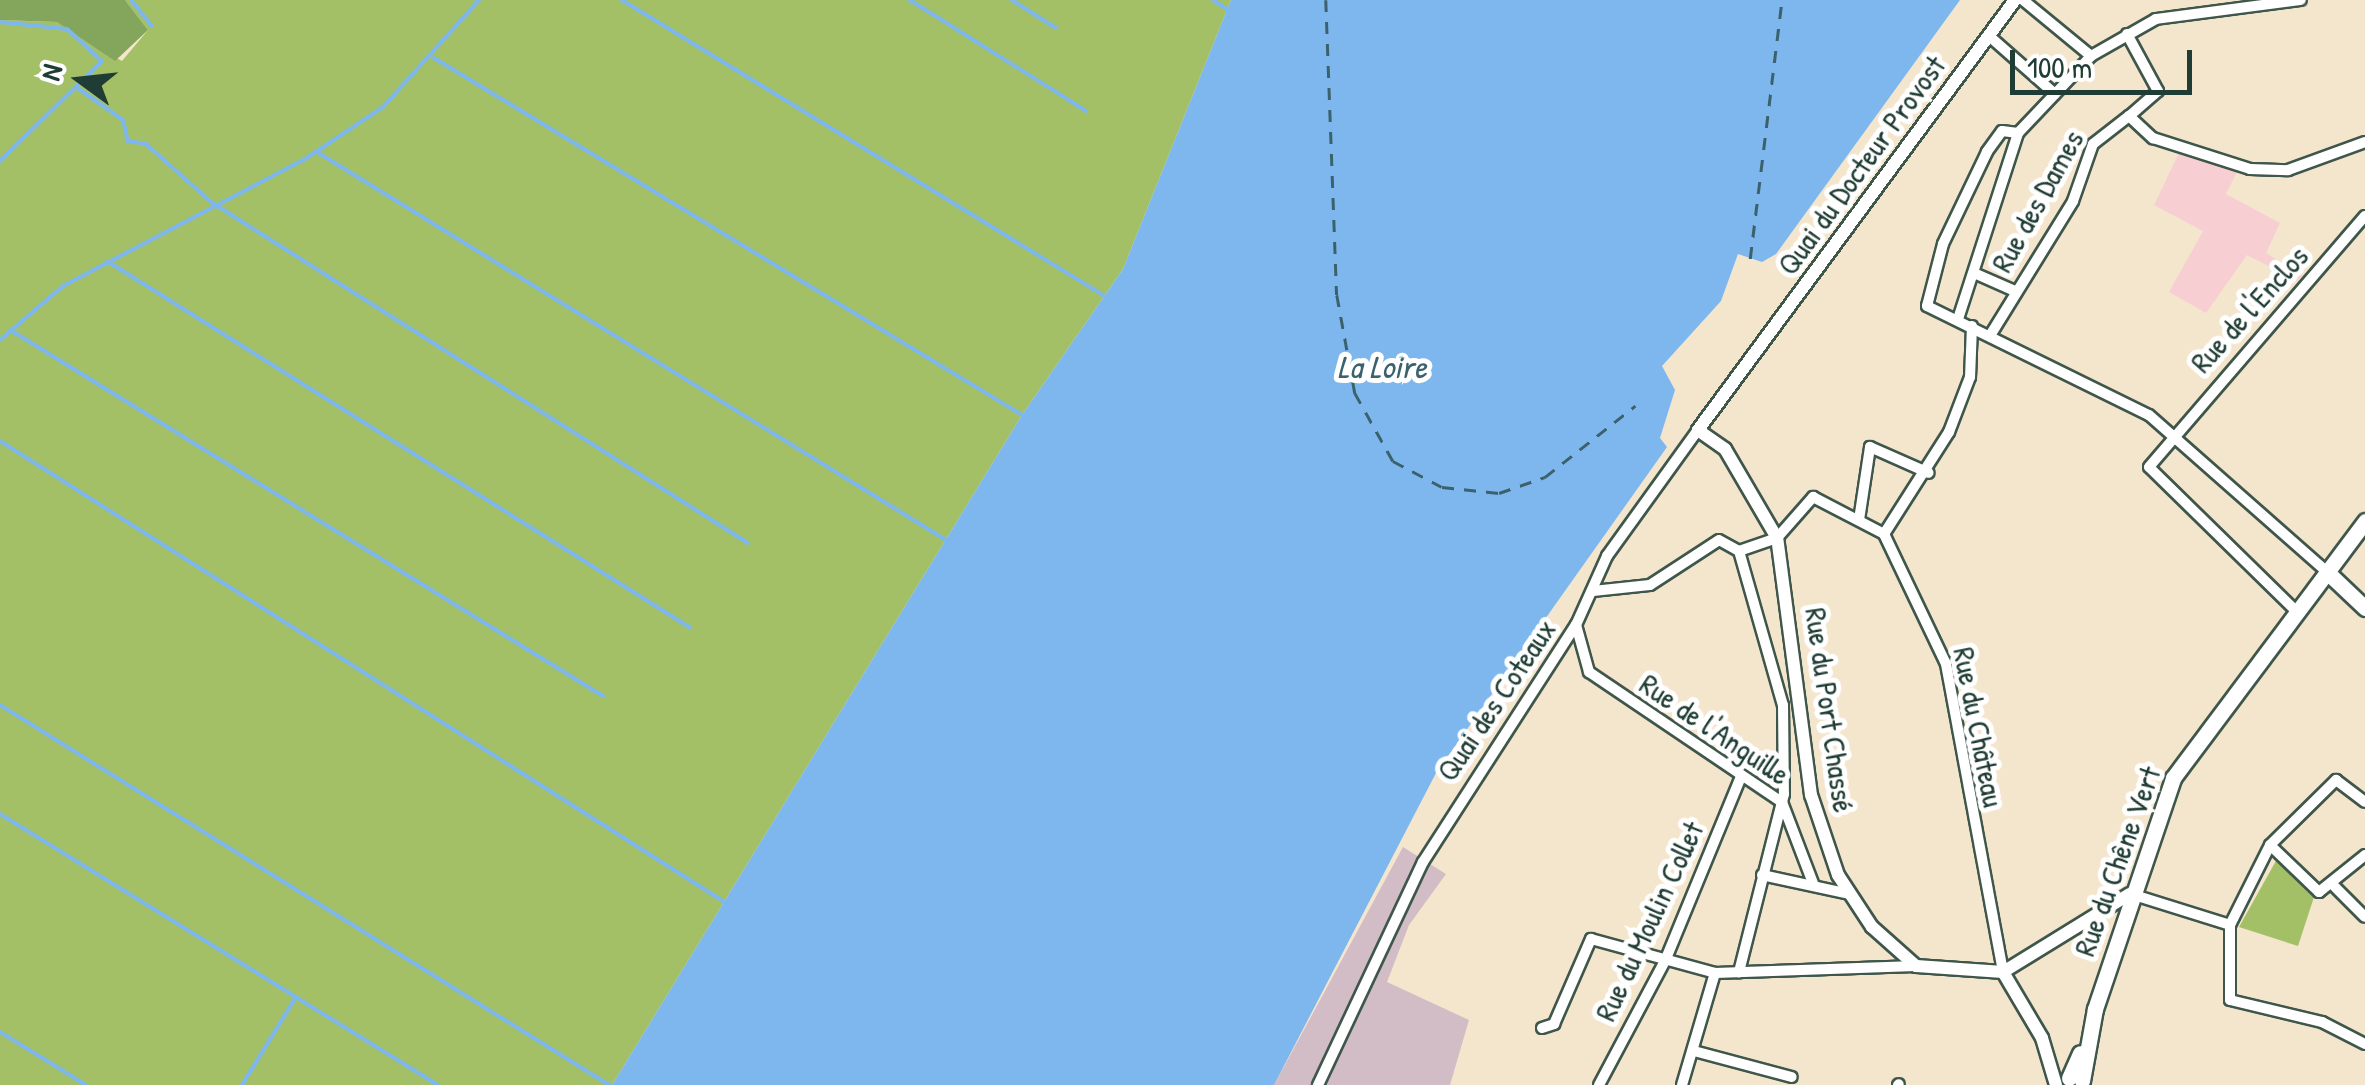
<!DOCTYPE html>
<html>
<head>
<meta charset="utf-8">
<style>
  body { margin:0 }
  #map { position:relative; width:2365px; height:1085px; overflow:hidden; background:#f4e5cd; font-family:"Patrick Hand",sans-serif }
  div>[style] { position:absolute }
  .built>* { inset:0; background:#f7cfd3 }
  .industrial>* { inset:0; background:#d2bdc7 }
  .green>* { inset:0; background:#a4c067 }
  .forest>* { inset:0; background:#83a65c }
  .water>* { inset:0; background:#7db7ee }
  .stream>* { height:4px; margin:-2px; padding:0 2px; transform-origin:2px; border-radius:2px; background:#7db7ee }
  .ferry>* { height:2.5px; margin-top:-1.25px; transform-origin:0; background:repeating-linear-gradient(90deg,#3b626c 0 12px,transparent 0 22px) }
  .roads { filter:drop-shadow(2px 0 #3f564b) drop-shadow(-2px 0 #3f564b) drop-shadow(0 2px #3f564b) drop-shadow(0 -2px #3f564b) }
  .minor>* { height:10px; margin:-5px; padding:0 5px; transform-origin:5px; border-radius:5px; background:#fff }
  .tertiary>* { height:12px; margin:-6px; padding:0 6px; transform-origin:6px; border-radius:6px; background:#fff }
  .secondary>* { height:15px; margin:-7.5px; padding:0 7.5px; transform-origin:7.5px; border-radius:7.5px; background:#fff }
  span { translate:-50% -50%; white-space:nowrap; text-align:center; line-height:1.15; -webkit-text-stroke:10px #fff; paint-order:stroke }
  .street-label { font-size:30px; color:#1f3d34 }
  .water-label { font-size:32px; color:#3b626c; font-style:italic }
  .north { position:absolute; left:30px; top:30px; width:100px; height:100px; -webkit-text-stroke:8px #fff; paint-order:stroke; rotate:285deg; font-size:28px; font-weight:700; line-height:40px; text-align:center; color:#1f3d34 }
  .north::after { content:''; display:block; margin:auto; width:35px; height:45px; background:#1f3d34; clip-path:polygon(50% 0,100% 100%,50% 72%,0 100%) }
  .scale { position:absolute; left:2010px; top:50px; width:182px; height:45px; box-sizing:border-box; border:5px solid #1f3d34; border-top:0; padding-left:12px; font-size:30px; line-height:35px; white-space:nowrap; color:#1f3d34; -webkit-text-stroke:8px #fff; paint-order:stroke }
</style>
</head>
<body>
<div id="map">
  <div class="built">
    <div style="clip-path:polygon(2179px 153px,2238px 170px,2226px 194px,2280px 223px,2266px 253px,2303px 275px,2297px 281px,2247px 255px,2206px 313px,2169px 292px,2203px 231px,2154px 205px)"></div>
  </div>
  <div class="industrial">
    <div style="clip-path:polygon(1403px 847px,1446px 874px,1409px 925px,1387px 982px,1469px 1020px,1450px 1085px,1274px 1085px)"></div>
  </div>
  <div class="green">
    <div style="clip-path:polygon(125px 0,1231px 0,1123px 269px,1022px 415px,612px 1085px,0 1085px,0 20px,57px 22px,122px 61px,148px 30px)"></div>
    <div style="clip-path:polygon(2277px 859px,2314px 897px,2298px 946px,2239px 927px)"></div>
  </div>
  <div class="forest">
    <div style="clip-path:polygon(0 0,125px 0,148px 30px,115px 61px,57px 22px,0 20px)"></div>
  </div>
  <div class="water">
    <div style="clip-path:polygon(1231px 0,1960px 0,1776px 254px,1762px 262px,1738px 254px,1721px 301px,1662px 366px,1675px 390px,1660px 438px,1667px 447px,1436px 773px,1274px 1085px,612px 1085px,1022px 415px,1123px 269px)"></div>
  </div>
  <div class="stream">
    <div style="left:131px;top:0;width:33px;rotate:51deg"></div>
    <div style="left:622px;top:0;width:564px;rotate:31.52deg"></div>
    <div style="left:910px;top:0;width:208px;rotate:32.2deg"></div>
    <div style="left:1012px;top:0;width:52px;rotate:32.5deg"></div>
    <div style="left:1213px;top:0;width:17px;rotate:33deg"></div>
    <div style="left:0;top:22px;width:67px;rotate:6deg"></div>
    <div style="left:67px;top:29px;width:47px;rotate:42.4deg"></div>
    <div style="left:102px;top:61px;width:143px;rotate:135.6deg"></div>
    <div style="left:434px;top:58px;width:688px;rotate:31.26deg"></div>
    <div style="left:79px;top:89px;width:54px;rotate:35.2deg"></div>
    <div style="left:123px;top:120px;width:22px;rotate:77deg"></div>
    <div style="left:128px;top:141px;width:18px;rotate:9deg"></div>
    <div style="left:146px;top:144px;width:87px;rotate:41.7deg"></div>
    <div style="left:211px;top:202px;width:636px;rotate:32.42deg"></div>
    <div style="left:317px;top:152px;width:739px;rotate:31.67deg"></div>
    <div style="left:107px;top:261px;width:688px;rotate:32.16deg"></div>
    <div style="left:12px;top:331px;width:695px;rotate:31.7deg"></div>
    <div style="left:0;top:340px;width:83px;rotate:-40.6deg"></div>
    <div style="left:63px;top:286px;width:273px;rotate:-27.7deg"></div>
    <div style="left:305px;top:159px;width:94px;rotate:-33.7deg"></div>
    <div style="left:383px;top:107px;width:144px;rotate:-48.1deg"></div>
    <div style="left:0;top:441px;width:861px;rotate:32.47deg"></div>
    <div style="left:0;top:705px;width:718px;rotate:31.96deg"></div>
    <div style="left:0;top:814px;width:515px;rotate:31.75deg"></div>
    <div style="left:0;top:1032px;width:101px;rotate:31.6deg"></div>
    <div style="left:242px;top:1085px;width:103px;rotate:-58.5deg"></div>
  </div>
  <div class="ferry">
    <div style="left:1326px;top:0;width:295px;rotate:87.9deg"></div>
    <div style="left:1337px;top:295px;width:100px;rotate:79.6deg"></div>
    <div style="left:1355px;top:393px;width:78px;rotate:60.8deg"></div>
    <div style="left:1393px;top:461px;width:55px;rotate:28deg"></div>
    <div style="left:1442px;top:487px;width:57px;rotate:6deg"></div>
    <div style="left:1499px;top:493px;width:49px;rotate:-19.2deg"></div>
    <div style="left:1545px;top:477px;width:115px;rotate:-38.3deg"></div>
    <div style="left:1750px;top:259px;width:261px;rotate:-83deg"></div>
  </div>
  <div class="roads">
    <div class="minor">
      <div style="left:2023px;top:0;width:88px;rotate:39.5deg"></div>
      <div style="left:2127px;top:34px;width:65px;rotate:61.5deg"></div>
      <div style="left:2158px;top:91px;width:38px;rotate:139deg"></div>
      <div style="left:1988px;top:35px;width:89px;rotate:41.4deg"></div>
      <div style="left:2018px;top:133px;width:16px;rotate:-173deg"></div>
      <div style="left:2002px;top:131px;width:26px;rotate:126deg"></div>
      <div style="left:1987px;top:152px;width:102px;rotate:115.6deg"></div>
      <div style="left:1943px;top:244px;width:64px;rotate:104.5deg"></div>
      <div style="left:1927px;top:306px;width:247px;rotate:26.2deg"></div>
      <div style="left:2149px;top:415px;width:236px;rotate:41.4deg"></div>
      <div style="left:1974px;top:273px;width:45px;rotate:23.7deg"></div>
      <div style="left:1958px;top:319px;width:195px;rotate:-72.1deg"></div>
      <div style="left:2018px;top:133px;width:106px;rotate:-46.5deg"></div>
      <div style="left:2091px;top:56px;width:75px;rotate:-29.6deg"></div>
      <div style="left:2156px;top:19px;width:146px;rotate:-7.5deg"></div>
      <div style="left:1972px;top:326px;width:51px;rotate:92.2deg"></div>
      <div style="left:1970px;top:377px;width:59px;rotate:110.9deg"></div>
      <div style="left:1949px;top:432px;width:121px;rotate:122.5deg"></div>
      <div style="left:1884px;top:534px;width:144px;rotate:64.5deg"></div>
      <div style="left:1946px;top:664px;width:313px;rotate:79.5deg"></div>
      <div style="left:1991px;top:334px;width:156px;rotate:-58.3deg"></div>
      <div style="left:2073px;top:201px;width:60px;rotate:-70.7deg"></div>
      <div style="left:2093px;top:144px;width:46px;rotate:-37.9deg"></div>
      <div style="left:2129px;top:116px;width:33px;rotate:43deg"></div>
      <div style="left:2153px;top:138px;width:102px;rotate:17.7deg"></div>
      <div style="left:2250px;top:169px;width:38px;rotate:2deg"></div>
      <div style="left:2288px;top:170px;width:82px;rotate:-20deg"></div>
      <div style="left:1859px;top:520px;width:74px;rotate:-81.4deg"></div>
      <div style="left:1870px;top:447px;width:64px;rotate:23.8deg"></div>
      <div style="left:1739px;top:551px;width:160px;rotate:74.1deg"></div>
      <div style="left:1783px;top:705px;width:89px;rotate:89.4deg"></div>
      <div style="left:1784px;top:794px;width:184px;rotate:104.2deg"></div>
      <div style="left:1593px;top:591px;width:57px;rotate:-6deg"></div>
      <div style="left:1650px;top:585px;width:82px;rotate:-33.1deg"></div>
      <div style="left:1719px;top:540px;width:23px;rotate:29deg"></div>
      <div style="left:1739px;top:551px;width:40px;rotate:-18.9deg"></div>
      <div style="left:1777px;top:538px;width:55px;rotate:-48.7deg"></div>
      <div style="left:1813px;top:497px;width:80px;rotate:27.5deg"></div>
      <div style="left:2295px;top:610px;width:204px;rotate:-135.6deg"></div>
      <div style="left:2149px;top:467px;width:331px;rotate:-49.3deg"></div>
      <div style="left:1576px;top:625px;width:49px;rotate:74.5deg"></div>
      <div style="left:1589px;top:672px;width:233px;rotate:34deg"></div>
      <div style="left:1782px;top:802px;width:90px;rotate:69.1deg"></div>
      <div style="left:2270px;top:845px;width:68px;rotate:43.8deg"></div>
      <div style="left:2319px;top:892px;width:59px;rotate:-38.8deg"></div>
      <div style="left:1762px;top:875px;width:89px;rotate:12.3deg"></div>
      <div style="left:2335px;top:887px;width:42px;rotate:45deg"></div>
      <div style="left:2131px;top:894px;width:104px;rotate:17.4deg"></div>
      <div style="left:2230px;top:925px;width:89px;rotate:-63.4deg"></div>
      <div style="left:2270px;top:845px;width:93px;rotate:-44.6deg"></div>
      <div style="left:2336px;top:780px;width:36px;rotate:37deg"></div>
      <div style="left:2230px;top:925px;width:75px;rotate:90deg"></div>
      <div style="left:2230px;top:1000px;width:95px;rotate:13.4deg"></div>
      <div style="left:2322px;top:1022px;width:48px;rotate:27.1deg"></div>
      <div style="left:1542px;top:1028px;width:13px;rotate:-18deg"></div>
      <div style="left:1554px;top:1024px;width:93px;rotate:-66.5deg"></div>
      <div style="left:1591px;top:939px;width:129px;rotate:15.3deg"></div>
      <div style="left:1715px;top:973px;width:201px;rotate:-2deg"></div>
      <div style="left:1694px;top:1051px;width:101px;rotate:14.9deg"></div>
      <div style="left:1318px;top:1085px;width:246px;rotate:-64.8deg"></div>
      <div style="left:1423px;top:862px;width:282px;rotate:-57.2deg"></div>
      <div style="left:1576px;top:625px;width:76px;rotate:-65.8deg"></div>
      <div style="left:1607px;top:556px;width:155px;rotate:-54.2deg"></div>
      <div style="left:1599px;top:1085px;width:140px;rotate:-62deg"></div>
      <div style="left:1665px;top:961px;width:199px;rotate:-67.6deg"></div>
      <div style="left:1682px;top:1085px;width:117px;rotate:-73.6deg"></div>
      <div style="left:1898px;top:1085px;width:1px;rotate:-45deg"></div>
    </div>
    <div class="tertiary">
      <div style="left:2003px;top:972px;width:87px;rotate:-176.1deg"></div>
      <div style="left:1916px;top:966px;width:59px;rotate:-138.4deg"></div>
      <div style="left:1872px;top:927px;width:62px;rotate:-123.2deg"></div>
      <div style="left:1838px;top:875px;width:84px;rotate:-108.6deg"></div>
      <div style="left:1811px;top:795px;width:259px;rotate:-97.5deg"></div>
      <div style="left:1777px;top:538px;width:103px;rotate:-120.3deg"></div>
      <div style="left:1725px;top:449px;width:33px;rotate:-145deg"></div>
      <div style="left:1698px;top:430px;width:534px;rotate:-53.6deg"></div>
      <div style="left:2003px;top:972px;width:149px;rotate:-31.6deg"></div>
      <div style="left:2003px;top:972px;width:77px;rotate:59.4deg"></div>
      <div style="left:2042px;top:1038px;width:49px;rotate:73.4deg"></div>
    </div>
    <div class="secondary">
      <div style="left:2326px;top:571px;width:54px;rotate:43.5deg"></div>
      <div style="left:2069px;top:1078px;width:27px;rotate:-66deg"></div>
      <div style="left:2082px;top:1081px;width:73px;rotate:-79.8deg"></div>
      <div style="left:2095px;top:1009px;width:244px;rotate:-71.3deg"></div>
      <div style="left:2173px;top:778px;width:321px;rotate:-53.2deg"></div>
    </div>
  </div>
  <div class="street-label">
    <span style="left:1861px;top:165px;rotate:-54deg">Quai du Docteur Provost</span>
    <span style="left:2037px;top:201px;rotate:-61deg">Rue des Dames</span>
    <span style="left:2249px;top:309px;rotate:-48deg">Rue de l'Enclos</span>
    <span style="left:1496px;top:700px;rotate:-56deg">Quai des Coteaux</span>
    <span style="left:1830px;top:710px;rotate:82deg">Rue du Port Chassé</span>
    <span style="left:1979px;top:727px;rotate:79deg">Rue du Château</span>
    <span style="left:1715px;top:729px;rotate:34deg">Rue de l'Anguille</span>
    <span style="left:2117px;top:861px;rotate:-70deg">Rue du Chêne Vert</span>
    <span style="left:1649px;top:921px;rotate:-65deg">Rue du Moulin Collet</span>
  </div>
  <div class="water-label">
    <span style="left:1382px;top:367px">La Loire</span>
  </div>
  <div class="north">N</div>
  <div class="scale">100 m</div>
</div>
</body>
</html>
